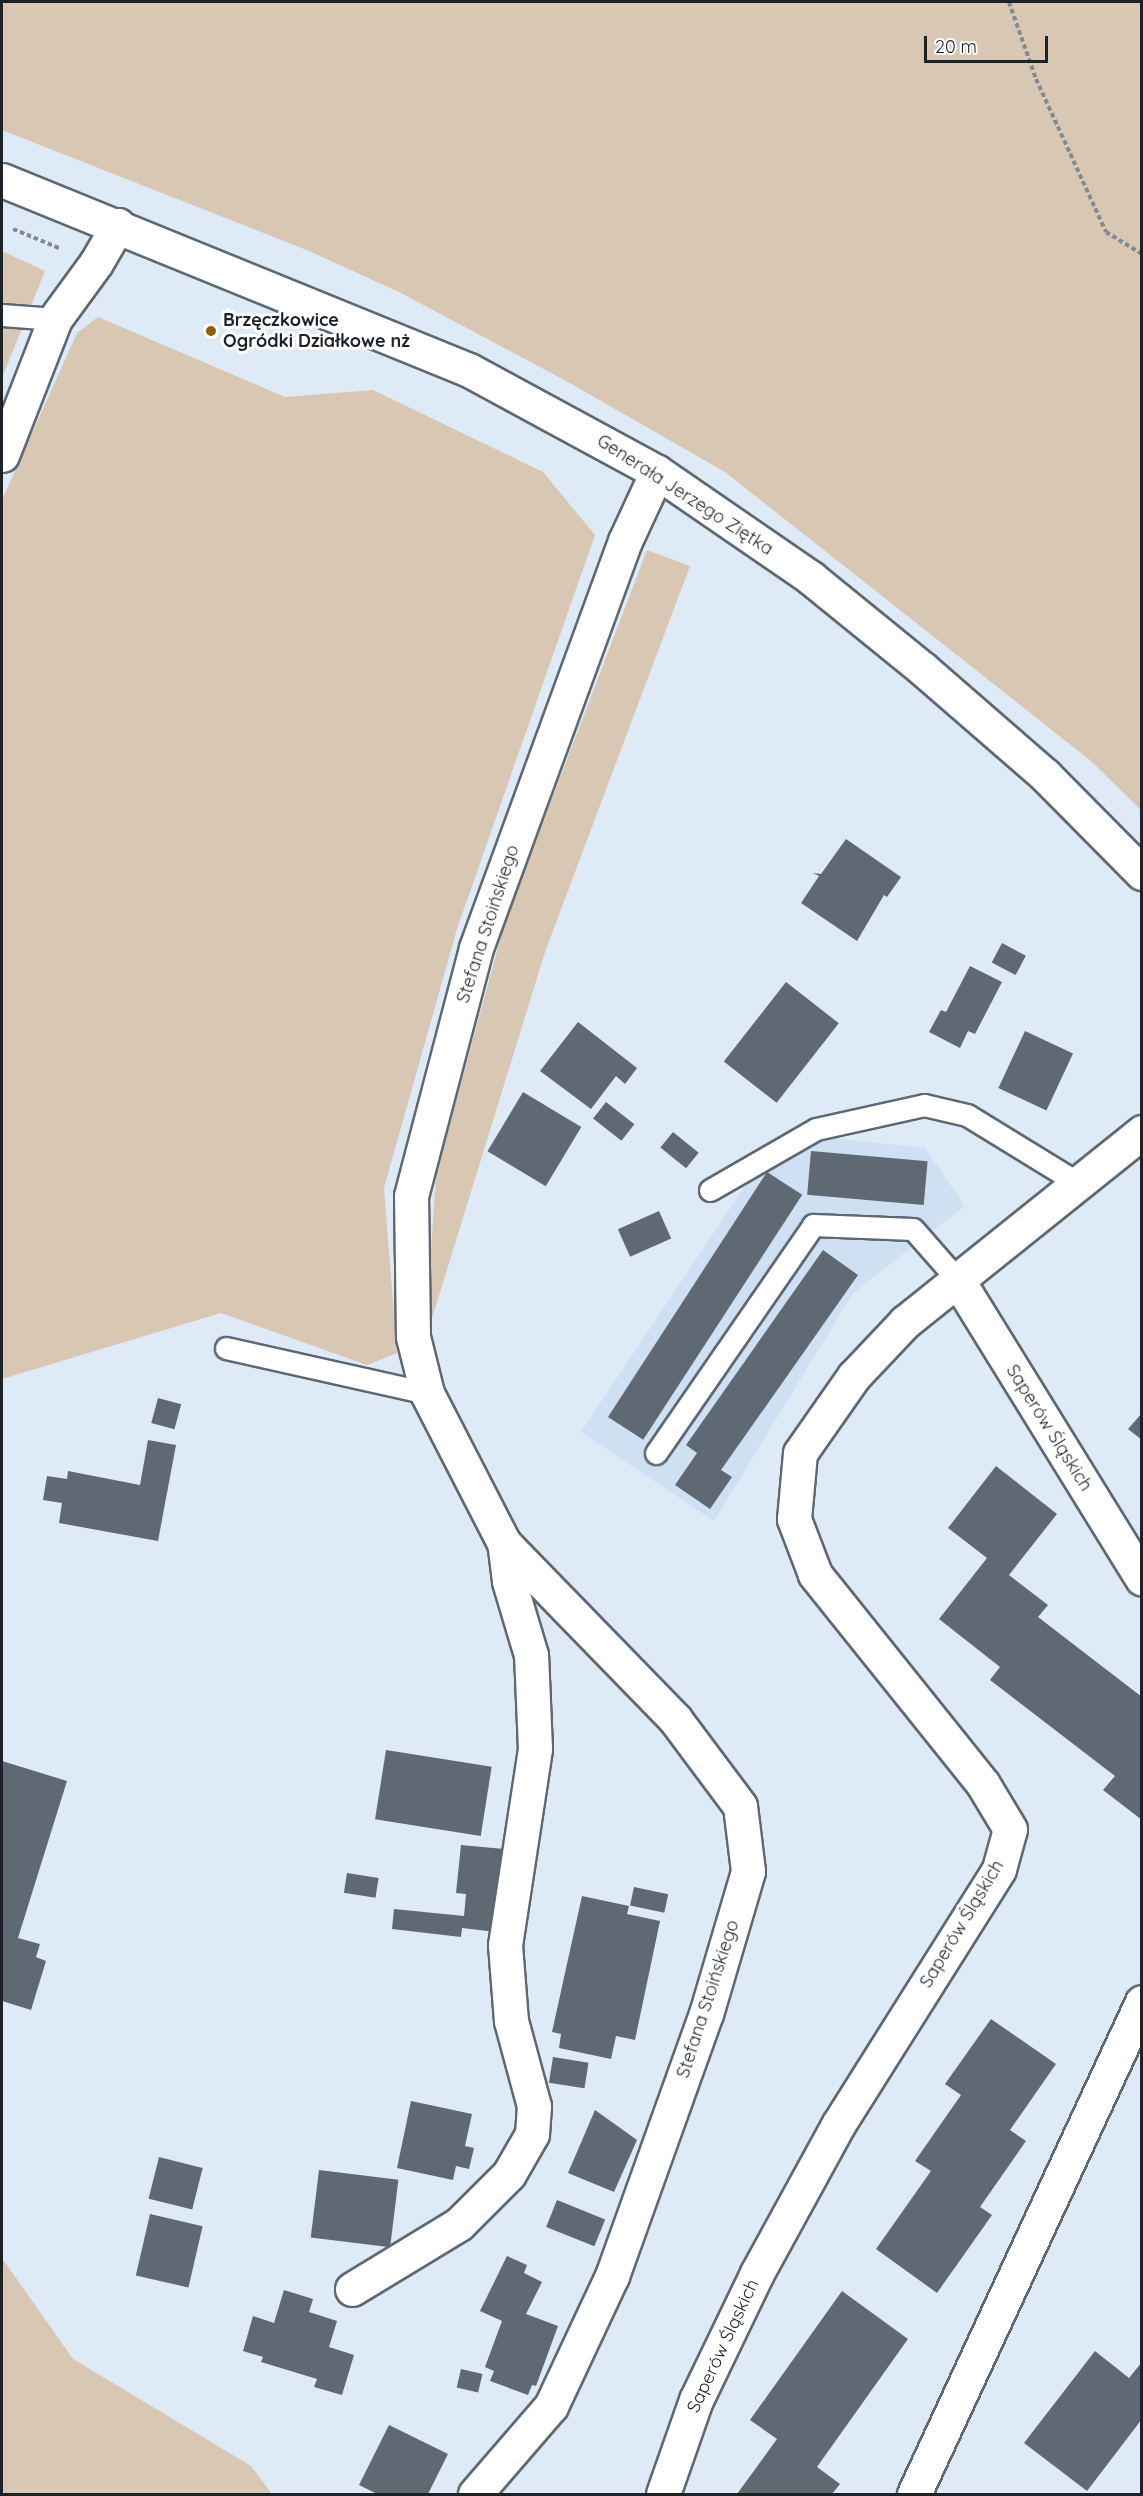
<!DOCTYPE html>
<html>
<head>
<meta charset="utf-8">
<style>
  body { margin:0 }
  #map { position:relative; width:1143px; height:2496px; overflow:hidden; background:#deeaf6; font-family:Quicksand,sans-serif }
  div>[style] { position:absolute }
  .built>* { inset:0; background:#cee0f2 }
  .green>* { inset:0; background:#d8c7b2 }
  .building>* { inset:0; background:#5e6973; transform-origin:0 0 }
  .path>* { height:4px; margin-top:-2px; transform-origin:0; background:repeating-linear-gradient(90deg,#818a92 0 4.5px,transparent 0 7.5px) }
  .roads { filter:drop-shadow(2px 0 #5d6872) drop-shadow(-2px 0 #5d6872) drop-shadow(0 2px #5d6872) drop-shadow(0 -2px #5d6872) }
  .service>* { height:21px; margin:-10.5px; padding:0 10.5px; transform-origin:10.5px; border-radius:10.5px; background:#fff }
  .minor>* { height:33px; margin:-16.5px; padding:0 16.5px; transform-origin:16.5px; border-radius:16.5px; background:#fff }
  .secondary>* { height:33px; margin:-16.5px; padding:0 16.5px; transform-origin:16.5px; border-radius:16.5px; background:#fff }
  .dots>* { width:16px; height:16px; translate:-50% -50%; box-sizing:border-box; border:3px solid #fff; border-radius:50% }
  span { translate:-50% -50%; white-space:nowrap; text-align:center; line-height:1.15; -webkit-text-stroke:6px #fff; paint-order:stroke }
  .poi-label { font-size:18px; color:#1d2226; font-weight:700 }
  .left { translate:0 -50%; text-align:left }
  .street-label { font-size:18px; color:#1d2226 }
  .frame { position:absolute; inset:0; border:3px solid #1d2226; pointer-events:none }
  .scale { position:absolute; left:924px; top:36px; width:124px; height:27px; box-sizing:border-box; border:3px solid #1d2226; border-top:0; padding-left:8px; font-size:18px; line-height:21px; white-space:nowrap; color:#1d2226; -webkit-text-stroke:4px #fff; paint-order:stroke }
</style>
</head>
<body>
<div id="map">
  <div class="built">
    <div style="clip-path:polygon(823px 1137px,925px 1148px,965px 1206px,853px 1293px,714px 1521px,581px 1432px,753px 1174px)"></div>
  </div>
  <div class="green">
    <div style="clip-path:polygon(2px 2px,1141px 2px,1141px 810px,1091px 761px,725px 472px,568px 382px,399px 292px,309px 251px,2px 130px)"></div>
    <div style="clip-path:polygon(2px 251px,45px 271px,2px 378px)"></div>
    <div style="clip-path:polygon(98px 317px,285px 397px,373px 390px,543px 472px,595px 535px,457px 929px,384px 1188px,397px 1353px,367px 1365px,221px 1313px,2px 1379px,2px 500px,77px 333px)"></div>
    <div style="clip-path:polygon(647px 550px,690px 566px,545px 952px,425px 1341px,436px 1175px,505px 922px)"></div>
    <div style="clip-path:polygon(2px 2258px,73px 2359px,251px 2466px,272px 2494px,2px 2494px)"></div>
  </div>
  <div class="building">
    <div style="clip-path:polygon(846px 839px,901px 877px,887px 897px,884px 895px,857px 941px,801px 903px,819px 876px,813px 873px,821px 874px)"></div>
    <div style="left:1002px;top:943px;width:27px;height:22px;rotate:28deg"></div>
    <div style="clip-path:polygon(970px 966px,1002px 982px,975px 1034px,968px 1031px,960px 1048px,929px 1032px,941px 1010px,946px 1012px)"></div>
    <div style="left:786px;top:982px;width:67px;height:101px;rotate:38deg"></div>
    <div style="clip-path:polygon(578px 1022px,637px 1068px,625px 1084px,616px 1076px,591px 1109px,540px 1071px)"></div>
    <div style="left:1025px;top:1031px;width:53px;height:63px;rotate:25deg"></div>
    <div style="left:523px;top:1092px;width:68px;height:69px;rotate:31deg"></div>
    <div style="left:606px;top:1102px;width:36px;height:21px;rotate:38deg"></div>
    <div style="left:673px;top:1132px;width:33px;height:20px;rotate:39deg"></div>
    <div style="left:811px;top:1151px;width:117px;height:44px;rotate:5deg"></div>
    <div style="left:767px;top:1172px;width:42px;height:292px;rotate:33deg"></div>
    <div style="left:659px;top:1211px;width:30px;height:45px;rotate:66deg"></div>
    <div style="clip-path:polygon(823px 1250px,858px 1275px,721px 1470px,732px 1477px,710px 1509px,675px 1485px,697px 1453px,686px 1445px)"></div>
    <div style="left:158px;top:1398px;width:24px;height:26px;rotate:15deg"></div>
    <div style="clip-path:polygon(1142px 1413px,1142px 1440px,1128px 1429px)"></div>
    <div style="clip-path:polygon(148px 1440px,176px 1445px,158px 1541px,59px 1523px,62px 1503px,43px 1500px,47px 1476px,67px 1479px,68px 1471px,140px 1485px)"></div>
    <div style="clip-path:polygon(996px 1466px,1057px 1514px,1009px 1575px,1048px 1605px,1038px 1617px,1142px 1697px,1142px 1820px,1103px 1790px,1115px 1776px,990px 1680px,1000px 1667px,939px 1619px,987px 1558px,948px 1528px)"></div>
    <div style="left:386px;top:1750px;width:107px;height:70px;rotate:9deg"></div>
    <div style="clip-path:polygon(2px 1761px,67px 1781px,18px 1938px,40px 1944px,36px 1957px,46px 1961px,31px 2010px,2px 2001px)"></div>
    <div style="clip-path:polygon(461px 1845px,504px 1849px,496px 1932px,462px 1928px,461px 1937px,392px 1929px,394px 1909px,464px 1916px,466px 1894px,456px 1893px)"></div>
    <div style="left:347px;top:1873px;width:32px;height:20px;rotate:9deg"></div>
    <div style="left:634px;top:1887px;width:35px;height:19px;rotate:12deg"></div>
    <div style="clip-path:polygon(582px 1896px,629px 1906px,627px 1914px,660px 1921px,635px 2040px,616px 2036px,611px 2059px,559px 2048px,561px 2034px,552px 2032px)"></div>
    <div style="clip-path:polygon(991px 2019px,1056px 2064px,1010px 2130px,1026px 2141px,980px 2207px,992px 2215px,937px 2293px,876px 2249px,931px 2171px,915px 2161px,961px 2095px,945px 2084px)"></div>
    <div style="left:553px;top:2057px;width:36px;height:26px;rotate:9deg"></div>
    <div style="clip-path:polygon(411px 2101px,472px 2114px,465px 2146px,474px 2148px,469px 2169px,456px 2166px,453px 2180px,397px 2168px)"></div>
    <div style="clip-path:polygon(595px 2110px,637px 2140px,614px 2192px,568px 2173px)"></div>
    <div style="left:159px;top:2157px;width:45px;height:43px;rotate:14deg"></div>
    <div style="left:319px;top:2170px;width:80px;height:68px;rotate:7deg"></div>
    <div style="left:557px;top:2200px;width:52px;height:29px;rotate:22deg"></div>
    <div style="left:150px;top:2214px;width:54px;height:63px;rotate:13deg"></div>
    <div style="clip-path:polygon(507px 2256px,527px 2265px,524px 2273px,542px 2282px,526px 2314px,558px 2326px,536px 2386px,532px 2385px,528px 2395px,490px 2381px,494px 2371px,485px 2367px,502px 2321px,480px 2311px)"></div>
    <div style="clip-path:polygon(284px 2290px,313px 2299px,309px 2312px,337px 2321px,329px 2347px,354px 2355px,342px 2395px,314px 2387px,317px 2379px,261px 2362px,263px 2357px,243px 2351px,253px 2316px,274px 2323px)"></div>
    <div style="clip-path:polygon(842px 2291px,908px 2339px,817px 2467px,840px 2484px,832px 2494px,737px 2494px,777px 2439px,750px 2420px)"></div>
    <div style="clip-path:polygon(1095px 2351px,1129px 2378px,1142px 2362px,1142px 2419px,1087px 2491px,1024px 2443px)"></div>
    <div style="left:461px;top:2369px;width:22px;height:19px;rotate:13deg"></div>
    <div style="clip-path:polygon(389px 2425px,448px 2454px,428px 2494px,377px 2494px,359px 2485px)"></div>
  </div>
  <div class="path">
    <div style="left:1009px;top:2px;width:82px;rotate:70.7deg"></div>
    <div style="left:1036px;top:79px;width:168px;rotate:65.4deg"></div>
    <div style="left:1106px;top:232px;width:42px;rotate:31.4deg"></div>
    <div style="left:13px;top:229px;width:50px;rotate:22.4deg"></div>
  </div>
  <div class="roads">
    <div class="service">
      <div style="left:2px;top:315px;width:53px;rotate:4.3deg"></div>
      <div style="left:710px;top:1190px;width:122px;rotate:-29.9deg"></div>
      <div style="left:816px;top:1129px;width:111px;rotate:-12.5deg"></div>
      <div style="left:924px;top:1105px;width:44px;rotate:13.1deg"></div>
      <div style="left:967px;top:1115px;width:130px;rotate:31.5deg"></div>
      <div style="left:226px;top:1348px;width:206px;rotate:12.6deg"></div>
      <div style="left:656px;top:1453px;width:277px;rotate:-55.4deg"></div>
      <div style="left:813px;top:1225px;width:100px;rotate:2.3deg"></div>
      <div style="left:913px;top:1229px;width:67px;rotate:48.7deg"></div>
    </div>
    <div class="minor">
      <div style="left:2px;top:455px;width:146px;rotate:-68.7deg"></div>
      <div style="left:55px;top:319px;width:69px;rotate:-53.8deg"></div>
      <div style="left:96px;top:263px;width:44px;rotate:-59.9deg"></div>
      <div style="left:957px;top:1279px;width:352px;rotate:58.3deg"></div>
      <div style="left:352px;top:2289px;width:125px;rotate:-31.3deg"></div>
      <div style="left:459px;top:2224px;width:71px;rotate:-45deg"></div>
      <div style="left:509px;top:2174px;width:46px;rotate:-60.1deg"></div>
      <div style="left:532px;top:2134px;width:28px;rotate:-86deg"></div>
      <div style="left:534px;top:2106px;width:88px;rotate:-105.1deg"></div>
      <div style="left:511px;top:2021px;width:76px;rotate:-94.5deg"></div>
      <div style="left:505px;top:1945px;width:198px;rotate:-81.3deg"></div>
      <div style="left:535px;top:1749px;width:94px;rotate:-92.4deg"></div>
      <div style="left:531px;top:1655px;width:77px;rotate:-106.6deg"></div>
      <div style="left:509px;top:1581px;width:38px;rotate:-97deg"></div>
      <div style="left:475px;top:2494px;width:116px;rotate:-49.2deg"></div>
      <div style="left:551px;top:2406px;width:144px;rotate:-64.9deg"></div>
      <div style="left:612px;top:2276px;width:278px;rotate:-70.3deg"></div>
      <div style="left:706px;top:2014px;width:149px;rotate:-73.6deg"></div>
      <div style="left:748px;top:1871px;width:65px;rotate:-97deg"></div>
      <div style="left:740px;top:1806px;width:109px;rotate:-126.8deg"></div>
      <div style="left:675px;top:1719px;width:245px;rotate:-134.2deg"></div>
      <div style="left:504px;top:1543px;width:169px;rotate:-117.2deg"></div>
      <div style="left:427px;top:1393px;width:58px;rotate:-104deg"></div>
      <div style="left:413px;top:1337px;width:141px;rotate:-90.8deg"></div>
      <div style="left:411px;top:1196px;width:256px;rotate:-75.3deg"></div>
      <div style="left:476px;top:948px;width:433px;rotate:-69.9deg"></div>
      <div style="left:625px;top:541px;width:76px;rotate:-65.1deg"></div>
      <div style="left:663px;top:2494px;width:100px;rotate:-70.7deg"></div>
      <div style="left:696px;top:2400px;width:141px;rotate:-64.3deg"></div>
      <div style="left:757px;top:2273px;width:169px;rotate:-61.3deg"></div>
      <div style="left:838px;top:2125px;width:302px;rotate:-57.8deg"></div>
      <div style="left:999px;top:1869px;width:41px;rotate:-74.6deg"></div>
      <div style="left:1010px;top:1829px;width:52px;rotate:-121deg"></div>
      <div style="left:983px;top:1784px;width:269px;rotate:-128.7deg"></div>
      <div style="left:815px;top:1574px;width:59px;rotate:-110.9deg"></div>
      <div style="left:794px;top:1519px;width:66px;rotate:-84.8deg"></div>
      <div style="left:800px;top:1453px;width:94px;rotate:-55deg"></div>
      <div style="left:854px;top:1376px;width:74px;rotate:-46.6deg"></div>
      <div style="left:905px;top:1322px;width:304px;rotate:-38.7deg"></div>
      <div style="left:914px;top:2494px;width:542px;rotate:-65.14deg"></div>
    </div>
    <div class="secondary">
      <div style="left:2px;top:180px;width:504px;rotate:22.14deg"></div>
      <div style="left:469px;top:370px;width:214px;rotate:28.5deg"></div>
      <div style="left:657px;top:472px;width:187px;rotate:34.5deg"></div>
      <div style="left:811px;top:578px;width:144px;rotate:39.1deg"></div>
      <div style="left:923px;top:669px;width:162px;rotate:41deg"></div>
      <div style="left:1045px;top:775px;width:138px;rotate:45.3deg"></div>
    </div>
  </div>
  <div class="dots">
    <div style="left:211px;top:331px;background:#8e5e09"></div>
  </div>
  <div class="poi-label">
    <span class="left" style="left:223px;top:331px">Brzęczkowice<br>Ogródki Działkowe nż</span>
  </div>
  <div class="street-label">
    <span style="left:685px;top:495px;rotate:33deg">Generała Jerzego Ziętka</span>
    <span style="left:488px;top:924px;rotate:-72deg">Stefana Stoińskiego</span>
    <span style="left:1049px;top:1428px;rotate:58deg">Saperów Śląskich</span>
    <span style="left:962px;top:1924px;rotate:-59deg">Saperów Śląskich</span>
    <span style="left:708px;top:1999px;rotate:-72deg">Stefana Stoińskiego</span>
    <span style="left:723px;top:2346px;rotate:-65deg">Saperów Śląskich</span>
  </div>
  <div class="frame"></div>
  <div class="scale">20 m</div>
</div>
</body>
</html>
